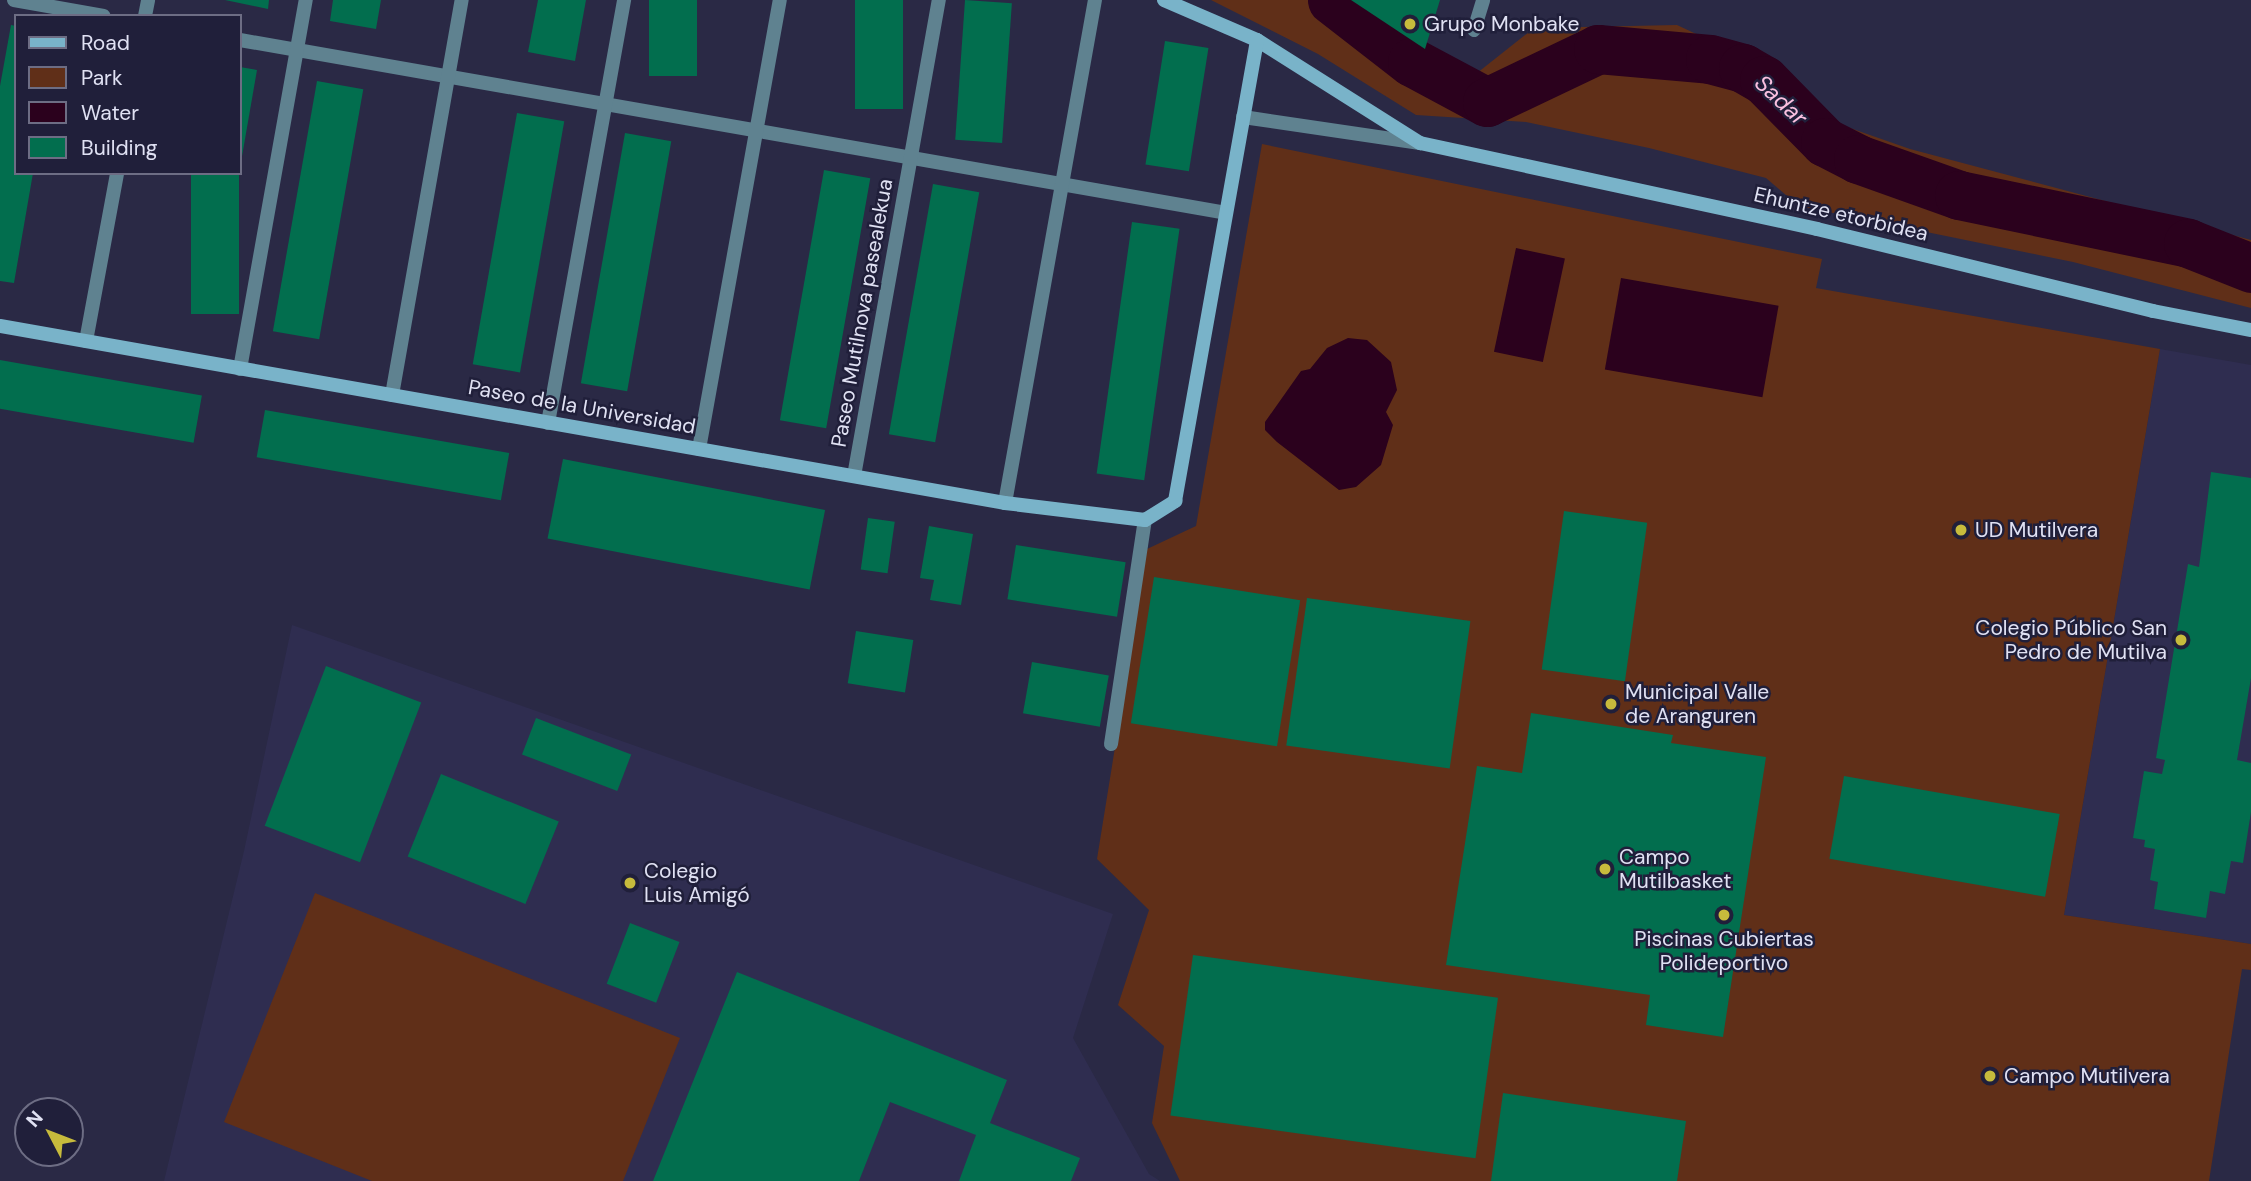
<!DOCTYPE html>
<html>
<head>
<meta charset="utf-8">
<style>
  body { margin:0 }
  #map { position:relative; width:2251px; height:1181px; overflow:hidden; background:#2a2945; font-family:"DM Sans",sans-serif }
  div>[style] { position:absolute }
  .built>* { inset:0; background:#2f2d50 }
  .green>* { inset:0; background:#602f18 }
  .water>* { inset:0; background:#2b011d; transform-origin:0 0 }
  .river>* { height:49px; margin:-24.5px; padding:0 24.5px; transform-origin:24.5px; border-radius:24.5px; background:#2b011d }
  .building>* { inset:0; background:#026e4e; transform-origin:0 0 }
  .street>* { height:14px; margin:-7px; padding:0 7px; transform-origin:7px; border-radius:7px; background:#5f8290 }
  .secondary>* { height:14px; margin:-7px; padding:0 7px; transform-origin:7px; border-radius:7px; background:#79b3c9 }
  .dots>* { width:19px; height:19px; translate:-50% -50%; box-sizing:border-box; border:4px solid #201f3a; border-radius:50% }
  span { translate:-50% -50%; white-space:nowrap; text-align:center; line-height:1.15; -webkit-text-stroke:5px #201f3a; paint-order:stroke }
  .poi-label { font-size:21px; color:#e0e1f3 }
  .left { translate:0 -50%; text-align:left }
  .right { translate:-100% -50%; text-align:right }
  .street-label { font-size:21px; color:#e0e1f3 }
  .water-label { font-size:23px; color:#fac0e0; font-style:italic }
  .legend { position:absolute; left:14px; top:14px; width:228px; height:161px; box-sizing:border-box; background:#201f3a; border:2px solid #6d6d84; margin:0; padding:9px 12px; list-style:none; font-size:21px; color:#e0e1f3 }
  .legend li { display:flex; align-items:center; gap:14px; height:35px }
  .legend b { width:35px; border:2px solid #6d6d84 }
  .north { position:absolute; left:14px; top:1097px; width:70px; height:70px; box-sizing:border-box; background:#201f3a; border:2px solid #6d6d84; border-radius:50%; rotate:312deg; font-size:19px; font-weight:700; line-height:28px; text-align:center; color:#e0e1f3 }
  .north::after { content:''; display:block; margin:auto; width:24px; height:32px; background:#c7bb3c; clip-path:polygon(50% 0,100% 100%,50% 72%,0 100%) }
</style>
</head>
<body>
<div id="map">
  <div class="built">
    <div style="clip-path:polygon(2160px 349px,2251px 365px,2251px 944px,2064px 915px)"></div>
    <div style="clip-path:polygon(292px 625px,1113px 914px,1073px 1038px,1149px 1174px,1160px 1181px,164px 1181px,244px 851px)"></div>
  </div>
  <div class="green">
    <div style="clip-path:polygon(1211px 0,1341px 0,1417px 54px,1472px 77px,1534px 28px,1677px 25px,1767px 67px,1807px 113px,1910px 149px,2251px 240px,2251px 308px,2073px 262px,1799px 206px,1766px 178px,1649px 148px,1526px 122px,1416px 115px,1318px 54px)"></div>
    <div style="clip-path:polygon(1262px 144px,1822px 259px,1816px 288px,2160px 349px,2064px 915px,2251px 944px,2251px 970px,2242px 969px,2209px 1181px,1180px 1181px,1152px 1123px,1164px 1046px,1118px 1005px,1149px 910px,1097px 859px,1147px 549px,1196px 526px)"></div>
    <div style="clip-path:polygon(315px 893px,680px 1038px,623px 1181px,372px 1181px,224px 1122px)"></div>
  </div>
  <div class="water">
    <div style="left:1516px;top:248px;width:50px;height:106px;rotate:12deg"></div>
    <div style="left:1621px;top:278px;width:160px;height:93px;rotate:10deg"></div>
    <div style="clip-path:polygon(1348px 338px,1367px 340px,1391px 362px,1397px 390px,1386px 412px,1393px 425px,1381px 465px,1356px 487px,1339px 490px,1277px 442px,1265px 430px,1265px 422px,1301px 371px,1310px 369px,1327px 348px)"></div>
  </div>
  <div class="river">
    <div style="left:1332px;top:0;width:101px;rotate:37.8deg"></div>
    <div style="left:1412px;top:62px;width:85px;rotate:28.1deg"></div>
    <div style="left:1487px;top:102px;width:123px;rotate:-25.5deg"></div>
    <div style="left:1598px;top:49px;width:112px;rotate:5.1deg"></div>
    <div style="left:1710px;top:59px;width:34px;rotate:15deg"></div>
    <div style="left:1743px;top:68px;width:24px;rotate:30deg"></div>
    <div style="left:1764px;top:80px;width:87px;rotate:45.5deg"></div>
    <div style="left:1825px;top:142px;width:37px;rotate:27deg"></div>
    <div style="left:1858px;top:159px;width:107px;rotate:19.6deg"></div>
    <div style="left:1959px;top:195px;width:234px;rotate:11.8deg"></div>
    <div style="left:2188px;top:243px;width:68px;rotate:21.6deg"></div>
  </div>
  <div class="building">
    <div style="clip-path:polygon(225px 0,269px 0,268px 9px)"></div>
    <div style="clip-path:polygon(333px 0,381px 0,376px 29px,330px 21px)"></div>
    <div style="clip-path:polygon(538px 0,586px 0,575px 61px,528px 52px)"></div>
    <div style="left:649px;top:0;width:48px;height:76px"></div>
    <div style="left:855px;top:0;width:48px;height:109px"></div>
    <div style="left:965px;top:0;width:47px;height:140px;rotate:4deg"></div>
    <div style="clip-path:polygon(1351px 0,1440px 0,1425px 49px)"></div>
    <div style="clip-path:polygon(11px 25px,16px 26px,16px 173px,33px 173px,14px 283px,0 281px,0 86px)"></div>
    <div style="left:1165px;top:41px;width:44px;height:125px;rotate:9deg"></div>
    <div style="clip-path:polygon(240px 67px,257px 70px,241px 162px,240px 162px)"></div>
    <div style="left:317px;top:81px;width:47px;height:254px;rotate:10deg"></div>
    <div style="left:517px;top:113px;width:48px;height:255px;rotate:10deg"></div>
    <div style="left:625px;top:133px;width:47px;height:254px;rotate:10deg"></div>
    <div style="left:824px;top:170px;width:47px;height:254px;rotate:10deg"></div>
    <div style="left:191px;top:173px;width:48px;height:141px"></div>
    <div style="left:933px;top:184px;width:47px;height:254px;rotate:10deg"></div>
    <div style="left:1132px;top:222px;width:48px;height:254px;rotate:8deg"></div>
    <div style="left:0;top:360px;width:205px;height:48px;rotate:10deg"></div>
    <div style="left:265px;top:410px;width:248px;height:48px;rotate:10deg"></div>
    <div style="left:563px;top:459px;width:267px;height:81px;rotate:11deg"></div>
    <div style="clip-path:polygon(2211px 472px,2251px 478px,2251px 678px,2237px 760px,2251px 763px,2251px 812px,2243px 863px,2231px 861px,2225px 894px,2210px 891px,2206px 918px,2154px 909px,2158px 882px,2150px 880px,2155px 849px,2144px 847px,2145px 840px,2133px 838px,2144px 771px,2162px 774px,2165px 760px,2156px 758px,2188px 564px,2199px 567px)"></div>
    <div style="left:1564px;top:511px;width:84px;height:160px;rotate:8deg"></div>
    <div style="left:868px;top:518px;width:27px;height:52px;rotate:8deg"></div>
    <div style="clip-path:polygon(929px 526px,973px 534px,961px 605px,930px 600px,934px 580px,920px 578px)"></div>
    <div style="left:1016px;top:545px;width:111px;height:55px;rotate:9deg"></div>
    <div style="left:1154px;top:577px;width:148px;height:148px;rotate:9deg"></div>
    <div style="left:1307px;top:598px;width:165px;height:149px;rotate:8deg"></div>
    <div style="left:856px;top:631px;width:58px;height:53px;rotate:9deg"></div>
    <div style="left:1032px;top:662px;width:78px;height:52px;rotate:10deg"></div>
    <div style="left:326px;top:666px;width:102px;height:171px;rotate:21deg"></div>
    <div style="clip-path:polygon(1531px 713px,1673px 735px,1671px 743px,1766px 757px,1723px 1037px,1646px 1025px,1650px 995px,1446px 965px,1477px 766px,1522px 773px)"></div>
    <div style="left:536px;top:718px;width:102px;height:39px;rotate:21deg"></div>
    <div style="left:441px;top:774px;width:127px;height:89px;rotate:22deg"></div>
    <div style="left:1844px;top:776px;width:219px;height:84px;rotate:10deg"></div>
    <div style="left:630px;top:923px;width:53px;height:65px;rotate:21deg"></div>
    <div style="left:1193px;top:955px;width:308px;height:162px;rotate:8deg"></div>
    <div style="clip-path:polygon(737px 972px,1007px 1080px,990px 1123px,1080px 1158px,1071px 1181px,959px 1181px,976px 1135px,890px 1102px,859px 1181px,653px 1181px)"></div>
    <div style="clip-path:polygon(1503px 1093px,1686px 1121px,1677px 1181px,1491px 1181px)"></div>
  </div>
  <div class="street">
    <div style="left:14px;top:0;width:91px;rotate:10.1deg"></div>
    <div style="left:145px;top:16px;width:16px;rotate:-79deg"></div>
    <div style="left:1474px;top:30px;width:31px;rotate:-73deg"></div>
    <div style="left:240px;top:40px;width:1001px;rotate:9.95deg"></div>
    <div style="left:1243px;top:117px;width:179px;rotate:8.4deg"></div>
    <div style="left:86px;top:341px;width:171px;rotate:-79.5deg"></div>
    <div style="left:240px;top:369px;width:375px;rotate:-79.9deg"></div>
    <div style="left:392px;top:395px;width:401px;rotate:-80deg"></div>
    <div style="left:548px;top:423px;width:430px;rotate:-79.8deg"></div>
    <div style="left:699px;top:449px;width:456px;rotate:-79.8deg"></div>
    <div style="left:854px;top:476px;width:484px;rotate:-79.9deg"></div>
    <div style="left:1005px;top:503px;width:511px;rotate:-79.86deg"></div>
    <div style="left:1111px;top:744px;width:227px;rotate:-81.4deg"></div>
  </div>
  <div class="secondary">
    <div style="left:1164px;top:0;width:101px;rotate:23.3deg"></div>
    <div style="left:1257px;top:40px;width:193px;rotate:32.3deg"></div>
    <div style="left:1420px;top:143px;width:406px;rotate:12.2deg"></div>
    <div style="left:1817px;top:229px;width:346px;rotate:13.7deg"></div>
    <div style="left:2153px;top:311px;width:100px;rotate:11deg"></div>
    <div style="left:0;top:326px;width:1020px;rotate:9.99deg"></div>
    <div style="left:1005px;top:503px;width:141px;rotate:6.9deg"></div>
    <div style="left:1145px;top:520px;width:36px;rotate:-32deg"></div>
    <div style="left:1175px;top:501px;width:468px;rotate:-79.9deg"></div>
  </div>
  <div class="dots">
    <div style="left:1410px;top:24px;background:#c7bb3c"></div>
    <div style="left:1961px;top:530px;background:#c7bb3c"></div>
    <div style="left:2181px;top:640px;background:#c7bb3c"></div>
    <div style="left:1611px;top:704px;background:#c7bb3c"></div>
    <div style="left:1605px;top:869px;background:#c7bb3c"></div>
    <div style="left:630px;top:883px;background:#c7bb3c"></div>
    <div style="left:1724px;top:915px;background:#c7bb3c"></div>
    <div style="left:1990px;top:1076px;background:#c7bb3c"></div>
  </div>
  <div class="poi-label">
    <span class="left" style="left:1424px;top:24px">Grupo Monbake</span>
    <span class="left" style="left:1975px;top:530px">UD Mutilvera</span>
    <span class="right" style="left:2167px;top:640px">Colegio Público San<br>Pedro de Mutilva</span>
    <span class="left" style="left:1625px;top:704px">Municipal Valle<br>de Aranguren</span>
    <span class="left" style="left:1619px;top:869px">Campo<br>Mutilbasket</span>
    <span class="left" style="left:644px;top:883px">Colegio<br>Luis Amigó</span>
    <span style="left:1724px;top:951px">Piscinas Cubiertas<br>Polideportivo</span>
    <span class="left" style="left:2004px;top:1076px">Campo Mutilvera</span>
  </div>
  <div class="street-label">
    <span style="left:1841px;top:214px;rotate:13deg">Ehuntze etorbidea</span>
    <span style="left:862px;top:313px;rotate:-80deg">Paseo Mutilnova pasealekua</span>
    <span style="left:582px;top:407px;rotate:10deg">Paseo de la Universidad</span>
  </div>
  <div class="water-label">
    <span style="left:1781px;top:100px;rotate:43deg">Sadar</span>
  </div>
  <ul class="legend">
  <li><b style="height:9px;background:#79b3c9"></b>Road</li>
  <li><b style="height:19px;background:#602f18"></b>Park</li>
  <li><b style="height:19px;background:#2b011d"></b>Water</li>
  <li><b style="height:19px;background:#026e4e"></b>Building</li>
  </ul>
  <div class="north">N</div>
</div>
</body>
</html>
